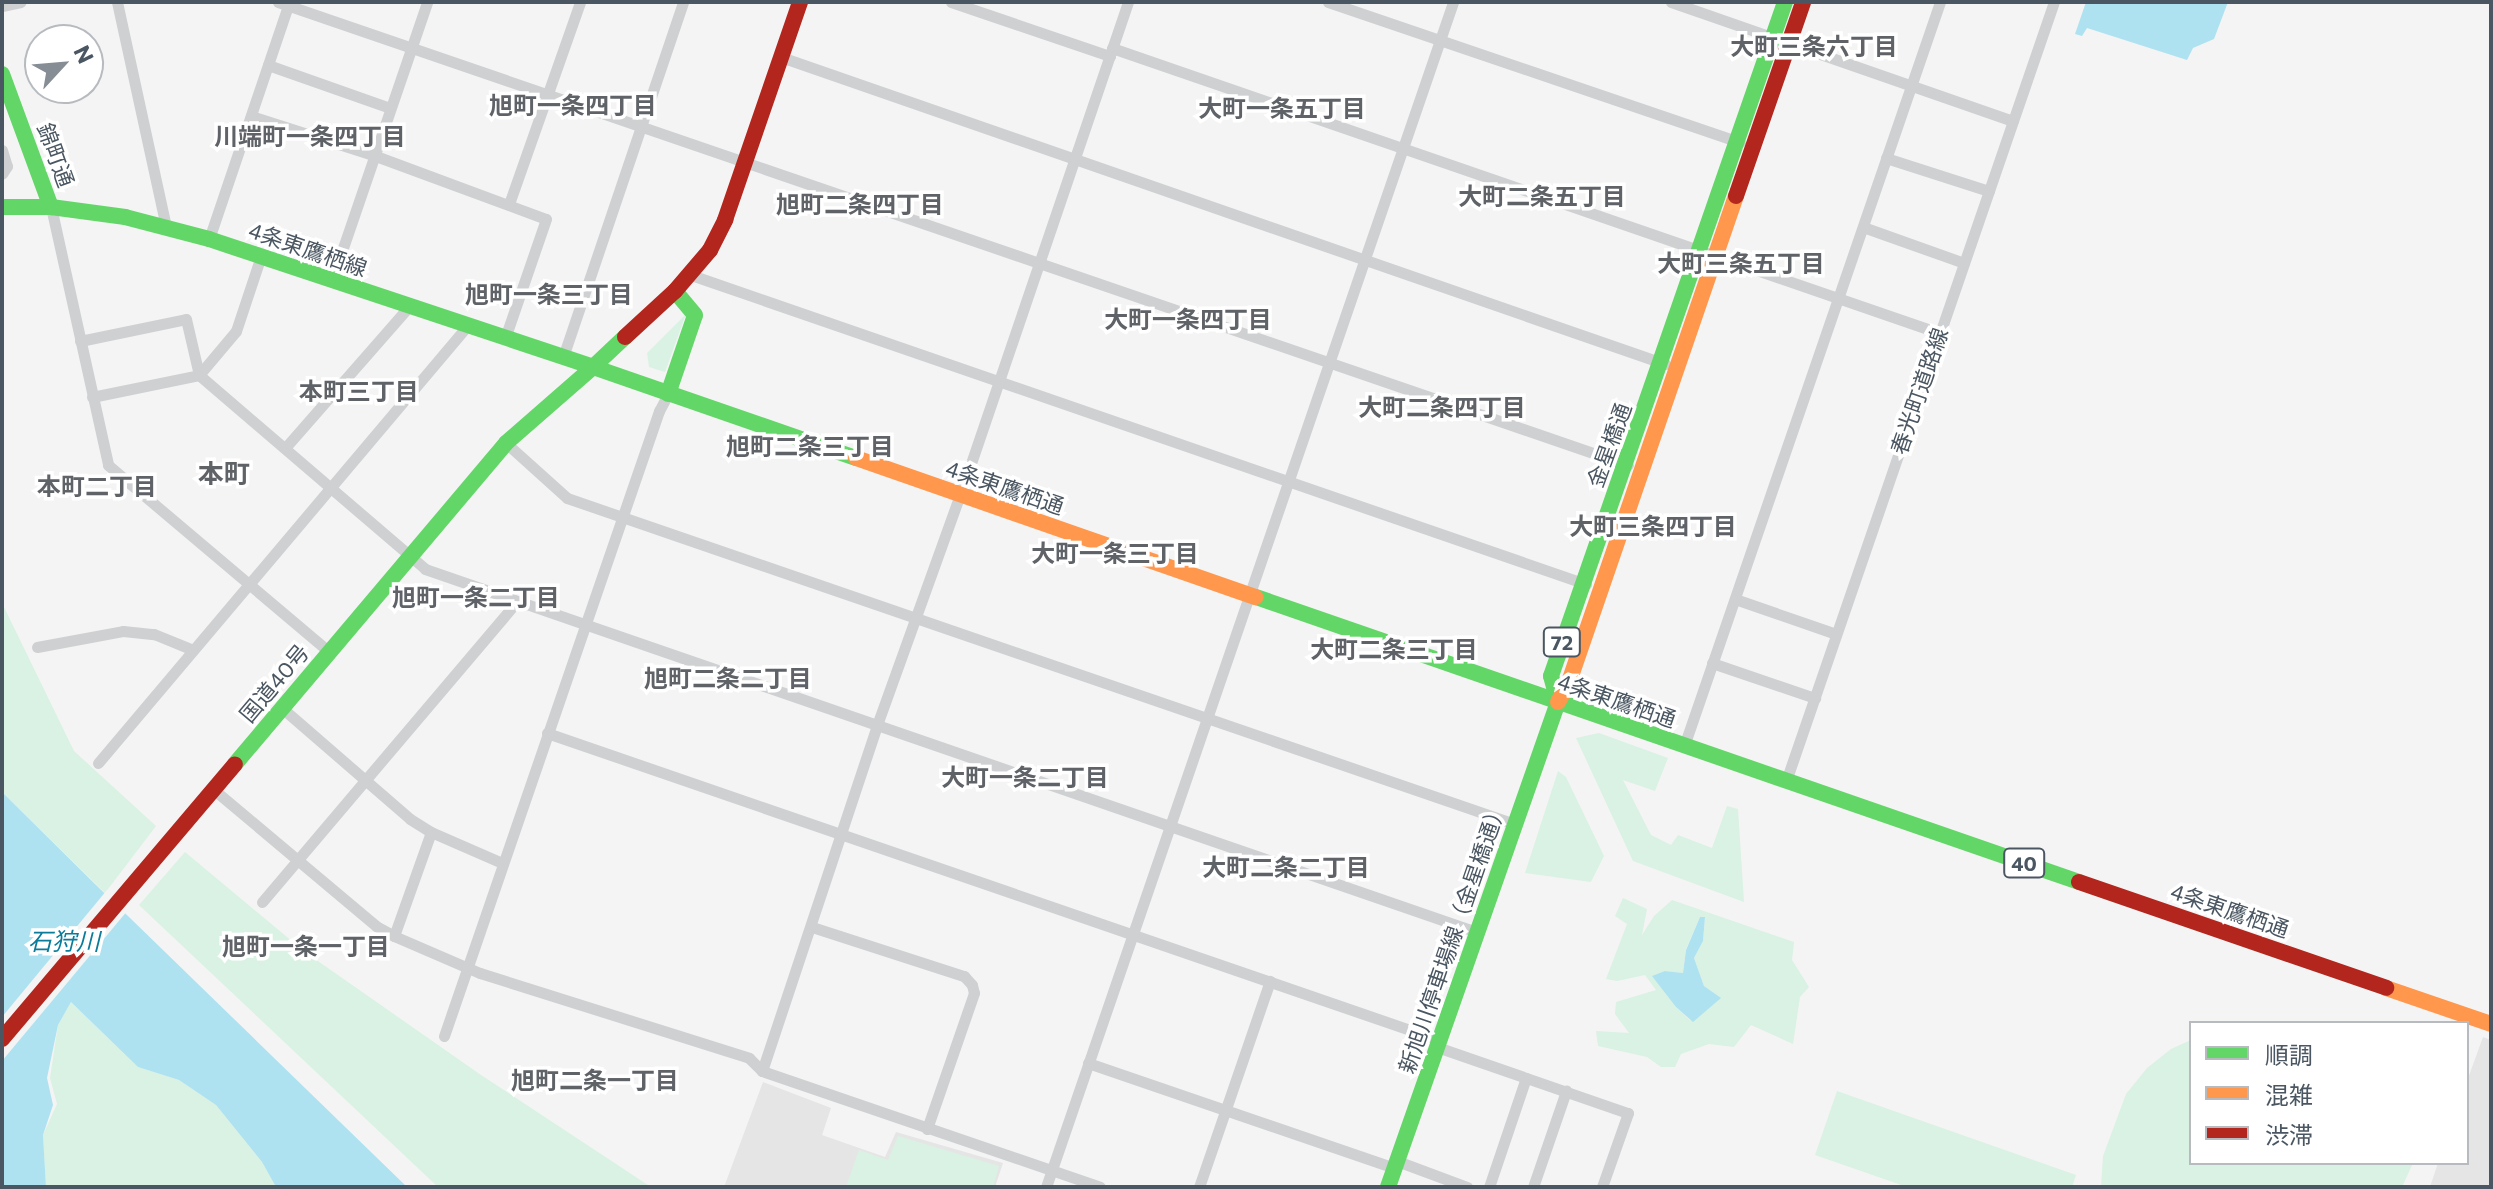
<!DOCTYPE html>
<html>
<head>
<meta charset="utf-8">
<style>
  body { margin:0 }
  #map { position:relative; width:2493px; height:1189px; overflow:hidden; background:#f4f4f4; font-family:Commissioner,"Noto Sans JP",sans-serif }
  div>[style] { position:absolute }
  .education>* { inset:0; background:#e6e5e6 }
  .green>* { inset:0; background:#d9f2e3 }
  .water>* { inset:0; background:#aee2f0 }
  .pier>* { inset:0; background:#f4f4f4 }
  .street>* { height:11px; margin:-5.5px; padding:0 5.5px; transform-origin:5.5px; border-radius:5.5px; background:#ced0d2 }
  .fast>* { height:16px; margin:-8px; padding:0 8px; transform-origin:8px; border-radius:8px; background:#63d668 }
  .slow>* { height:16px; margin:-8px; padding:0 8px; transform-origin:8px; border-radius:8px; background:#ff974d }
  .jam>* { height:16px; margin:-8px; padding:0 8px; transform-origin:8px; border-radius:8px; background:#b3261e }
  span { translate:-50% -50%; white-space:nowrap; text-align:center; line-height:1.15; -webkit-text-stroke:7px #fff; paint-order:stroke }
  .shield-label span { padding:2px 6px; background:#fff; border:2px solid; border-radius:6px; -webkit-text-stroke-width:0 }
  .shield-label { font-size:20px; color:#4a5661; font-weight:700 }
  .street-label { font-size:22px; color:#4a5661 }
  .neighbourhood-label { font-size:24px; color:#5f6368; font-weight:700 }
  .water-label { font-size:24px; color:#0c7c9b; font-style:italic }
  .quarter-label { font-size:26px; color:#5f6368; font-weight:700 }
  .frame { position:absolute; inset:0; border:4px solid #4a5661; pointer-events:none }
  .legend { position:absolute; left:2189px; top:1021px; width:280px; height:144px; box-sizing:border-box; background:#fff; border:2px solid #b7bbc0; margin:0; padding:10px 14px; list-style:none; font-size:24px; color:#4a5661 }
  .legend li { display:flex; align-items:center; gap:16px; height:40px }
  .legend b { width:40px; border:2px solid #b7bbc0 }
  .north { position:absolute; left:24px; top:24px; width:80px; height:80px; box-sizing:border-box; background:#fff; border:2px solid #b7bbc0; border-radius:50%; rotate:64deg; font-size:22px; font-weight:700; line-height:32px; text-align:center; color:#4a5661 }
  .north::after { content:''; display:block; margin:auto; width:28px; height:36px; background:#868d94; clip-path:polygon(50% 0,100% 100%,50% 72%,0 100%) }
</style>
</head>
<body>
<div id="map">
  <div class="education">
    <div style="clip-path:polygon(2483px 1037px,2491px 1040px,2491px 1187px,2430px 1187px,2438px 1163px,2467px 1163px,2467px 1081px)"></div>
    <div style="clip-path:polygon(763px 1082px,831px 1108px,822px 1135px,885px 1157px,896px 1132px,1003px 1163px,995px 1187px,724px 1187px)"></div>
  </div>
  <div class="green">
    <div style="clip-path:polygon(686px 314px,665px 372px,649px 367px,647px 353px)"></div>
    <div style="clip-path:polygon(2px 603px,74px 751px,156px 826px,105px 893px,2px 792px)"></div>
    <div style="clip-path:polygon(1599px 733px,1668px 758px,1655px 791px,1623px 780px,1651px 835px,1671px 845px,1678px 835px,1712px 848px,1727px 806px,1738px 809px,1744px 902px,1633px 861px,1576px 738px)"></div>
    <div style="clip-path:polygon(1558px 771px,1566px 777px,1604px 856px,1591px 882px,1525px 873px)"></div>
    <div style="clip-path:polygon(185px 852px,305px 952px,481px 1075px,651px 1187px,438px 1187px,139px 905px)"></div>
    <div style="clip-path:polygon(evenodd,1623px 898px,1647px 909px,1642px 935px,1654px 916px,1672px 900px,1794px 942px,1792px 960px,1809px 987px,1800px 997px,1793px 1044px,1751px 1025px,1734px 1047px,1709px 1044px,1681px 1054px,1675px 1067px,1661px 1067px,1647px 1057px,1598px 1046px,1596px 1031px,1629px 1033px,1615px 1014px,1616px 1002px,1656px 990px,1645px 975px,1617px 981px,1606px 979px,1627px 924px,1615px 916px,1623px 898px,1700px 917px,1705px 918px,1703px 941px,1694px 958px,1704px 986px,1720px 998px,1690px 1020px,1676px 1007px,1665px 971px,1683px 973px,1686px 949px,1700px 917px)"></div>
    <div style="clip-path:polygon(71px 1002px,138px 1067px,179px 1080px,216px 1105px,262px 1162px,276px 1187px,46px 1187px,43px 1135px,57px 1104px,50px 1078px,58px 1025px)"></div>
    <div style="clip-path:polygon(2191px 1040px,2191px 1163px,2413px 1163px,2402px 1187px,2101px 1187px,2103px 1156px,2126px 1094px,2147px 1068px,2171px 1049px)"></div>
    <div style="clip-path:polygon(1837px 1091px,2076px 1175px,2072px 1187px,1907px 1187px,1815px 1155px)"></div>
    <div style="clip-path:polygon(898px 1136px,999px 1166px,993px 1187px,846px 1187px,859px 1150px,888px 1160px)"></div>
  </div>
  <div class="water">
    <div style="clip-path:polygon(2086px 2px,2228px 2px,2214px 39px,2193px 48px,2187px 60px,2087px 28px,2082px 36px,2075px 34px)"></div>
    <div style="clip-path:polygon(2px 792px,94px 883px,407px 1187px,276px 1187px,262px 1162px,216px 1105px,179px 1080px,138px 1067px,71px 1002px,58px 1025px,47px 1078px,53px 1105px,43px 1135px,46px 1187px,2px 1187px)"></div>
    <div style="clip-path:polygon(1700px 917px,1705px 917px,1703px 941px,1694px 958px,1704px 986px,1721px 998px,1693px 1022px,1676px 1007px,1652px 976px,1665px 971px,1683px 973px,1686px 950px)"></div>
  </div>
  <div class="pier">
    <div style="clip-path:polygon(107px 890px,128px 910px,2px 1061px,2px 1017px)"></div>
  </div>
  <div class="street">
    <div style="left:117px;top:2px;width:230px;rotate:77.7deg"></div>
    <div style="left:278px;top:2px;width:1427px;rotate:18.93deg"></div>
    <div style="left:951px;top:2px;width:168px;rotate:18.8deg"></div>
    <div style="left:1328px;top:2px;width:435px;rotate:18.8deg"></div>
    <div style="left:1671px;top:2px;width:362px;rotate:19.2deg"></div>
    <div style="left:2px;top:6px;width:19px;rotate:-12deg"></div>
    <div style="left:1112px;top:48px;width:875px;rotate:19.01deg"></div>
    <div style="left:781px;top:57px;width:936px;rotate:19.15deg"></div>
    <div style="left:268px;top:65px;width:129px;rotate:19.4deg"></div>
    <div style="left:251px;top:116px;width:128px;rotate:17.7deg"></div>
    <div style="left:373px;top:155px;width:184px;rotate:20.3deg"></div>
    <div style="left:546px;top:219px;width:126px;rotate:109deg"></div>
    <div style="left:2px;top:150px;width:17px;rotate:73deg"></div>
    <div style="left:7px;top:166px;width:9px;rotate:122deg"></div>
    <div style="left:1886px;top:158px;width:108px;rotate:17.8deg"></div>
    <div style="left:509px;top:204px;width:214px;rotate:-70.6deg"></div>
    <div style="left:51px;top:207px;width:264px;rotate:77.5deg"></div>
    <div style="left:108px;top:465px;width:289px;rotate:40.2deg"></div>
    <div style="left:1863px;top:227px;width:107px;rotate:19.6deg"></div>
    <div style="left:209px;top:239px;width:250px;rotate:-71.3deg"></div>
    <div style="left:691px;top:275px;width:947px;rotate:19.05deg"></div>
    <div style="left:332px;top:280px;width:294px;rotate:-71.1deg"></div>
    <div style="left:80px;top:341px;width:108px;rotate:-11.7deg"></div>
    <div style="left:186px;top:319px;width:57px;rotate:76.9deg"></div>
    <div style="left:199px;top:375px;width:298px;rotate:40.6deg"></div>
    <div style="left:425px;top:569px;width:1113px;rotate:19.04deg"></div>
    <div style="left:563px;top:357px;width:375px;rotate:-71.3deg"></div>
    <div style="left:92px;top:397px;width:109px;rotate:-11.6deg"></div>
    <div style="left:199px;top:375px;width:57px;rotate:-49.9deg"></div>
    <div style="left:236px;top:331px;width:79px;rotate:-71.6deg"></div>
    <div style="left:506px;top:443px;width:82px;rotate:42deg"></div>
    <div style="left:567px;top:498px;width:1002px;rotate:18.98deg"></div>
    <div style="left:285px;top:448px;width:190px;rotate:-48.8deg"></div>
    <div style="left:1735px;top:599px;width:107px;rotate:19.1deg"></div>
    <div style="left:37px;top:647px;width:87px;rotate:-10.5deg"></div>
    <div style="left:123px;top:631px;width:31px;rotate:6deg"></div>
    <div style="left:154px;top:634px;width:42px;rotate:22.3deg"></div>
    <div style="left:1712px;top:663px;width:109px;rotate:18.8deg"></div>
    <div style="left:282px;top:708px;width:169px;rotate:40.9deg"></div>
    <div style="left:410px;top:819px;width:25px;rotate:32deg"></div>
    <div style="left:431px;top:832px;width:77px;rotate:23.6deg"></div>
    <div style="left:547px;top:733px;width:943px;rotate:18.99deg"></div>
    <div style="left:1684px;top:746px;width:787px;rotate:-71.01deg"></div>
    <div style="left:98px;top:763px;width:573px;rotate:-49.81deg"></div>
    <div style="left:1786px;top:781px;width:824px;rotate:-71.02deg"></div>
    <div style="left:213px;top:789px;width:213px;rotate:40deg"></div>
    <div style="left:376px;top:926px;width:21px;rotate:29deg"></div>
    <div style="left:394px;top:936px;width:94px;rotate:23.3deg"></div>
    <div style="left:480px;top:973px;width:282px;rotate:17.5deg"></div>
    <div style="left:749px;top:1058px;width:18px;rotate:45deg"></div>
    <div style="left:762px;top:1071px;width:357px;rotate:18.9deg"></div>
    <div style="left:262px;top:902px;width:394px;rotate:-49.7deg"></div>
    <div style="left:812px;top:927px;width:160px;rotate:17.9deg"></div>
    <div style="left:964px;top:976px;width:12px;rotate:48deg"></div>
    <div style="left:972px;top:985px;width:8px;rotate:76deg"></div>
    <div style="left:974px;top:993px;width:144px;rotate:109.1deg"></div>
    <div style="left:394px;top:936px;width:110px;rotate:-70.4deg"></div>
    <div style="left:444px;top:1036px;width:661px;rotate:-71.02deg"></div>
    <div style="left:659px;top:411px;width:19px;rotate:-62deg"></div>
    <div style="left:1437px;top:1047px;width:202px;rotate:19.1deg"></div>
    <div style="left:1628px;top:1113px;width:78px;rotate:109.4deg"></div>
    <div style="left:1088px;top:1063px;width:324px;rotate:18.9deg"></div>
    <div style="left:762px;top:1071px;width:365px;rotate:-71.6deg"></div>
    <div style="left:877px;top:725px;width:263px;rotate:-70.2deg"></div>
    <div style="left:966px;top:478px;width:503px;rotate:-71.2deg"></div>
    <div style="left:1397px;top:1161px;width:75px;rotate:20.4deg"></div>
    <div style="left:1046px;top:1187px;width:1253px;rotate:-71.04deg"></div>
    <div style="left:1199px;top:1187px;width:218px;rotate:-71deg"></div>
    <div style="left:1489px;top:1187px;width:115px;rotate:-71.3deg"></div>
    <div style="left:1533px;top:1187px;width:102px;rotate:-71deg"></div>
  </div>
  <div class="fast">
    <div style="left:2px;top:74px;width:142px;rotate:69.8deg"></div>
    <div style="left:2px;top:207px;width:49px"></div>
    <div style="left:51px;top:207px;width:75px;rotate:7.7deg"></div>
    <div style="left:125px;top:217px;width:87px;rotate:14.7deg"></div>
    <div style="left:209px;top:239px;width:405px;rotate:18.4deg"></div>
    <div style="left:593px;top:367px;width:44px;rotate:-43.2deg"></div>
    <div style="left:668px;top:394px;width:83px;rotate:-71.1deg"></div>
    <div style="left:695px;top:315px;width:31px;rotate:-130deg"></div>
    <div style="left:1256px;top:597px;width:871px;rotate:19.1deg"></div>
    <div style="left:1558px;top:702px;width:27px;rotate:-105deg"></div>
    <div style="left:1551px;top:676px;width:713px;rotate:-70.85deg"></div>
    <div style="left:235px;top:764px;width:420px;rotate:-49.8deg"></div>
    <div style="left:506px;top:443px;width:116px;rotate:-41.1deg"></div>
    <div style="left:593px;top:367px;width:278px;rotate:19.1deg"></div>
    <div style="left:1388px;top:1187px;width:514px;rotate:-70.68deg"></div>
  </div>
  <div class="slow">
    <div style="left:856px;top:458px;width:423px;rotate:19.2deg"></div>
    <div style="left:1558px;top:702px;width:23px;rotate:-61deg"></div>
    <div style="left:1569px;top:682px;width:514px;rotate:-71.04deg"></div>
    <div style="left:2386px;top:988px;width:111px;rotate:18.9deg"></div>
  </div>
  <div class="jam">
    <div style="left:1736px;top:196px;width:205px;rotate:-70.9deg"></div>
    <div style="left:625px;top:337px;width:68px;rotate:-42.6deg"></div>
    <div style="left:675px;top:291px;width:54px;rotate:-49.5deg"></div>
    <div style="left:710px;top:250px;width:34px;rotate:-63deg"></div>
    <div style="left:725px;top:220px;width:231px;rotate:-71deg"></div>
    <div style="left:2079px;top:882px;width:325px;rotate:19deg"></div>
    <div style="left:2px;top:1039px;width:360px;rotate:-49.7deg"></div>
  </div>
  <div class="shield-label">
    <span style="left:1562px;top:642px">72</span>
    <span style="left:2024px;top:863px">40</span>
  </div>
  <div class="street-label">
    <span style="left:56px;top:155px;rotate:70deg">錦町通</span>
    <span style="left:308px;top:249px;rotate:19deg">4条東鷹栖線</span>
    <span style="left:1919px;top:391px;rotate:-71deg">春光町道路線</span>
    <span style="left:1609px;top:445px;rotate:-70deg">金星橋通</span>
    <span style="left:1005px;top:487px;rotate:19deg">4条東鷹栖通</span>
    <span style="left:274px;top:683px;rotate:-50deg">国道40号</span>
    <span style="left:1617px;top:700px;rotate:19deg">4条東鷹栖通</span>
    <span style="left:2230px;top:910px;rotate:19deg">4条東鷹栖通</span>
    <span style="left:1452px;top:937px;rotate:-71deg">新旭川停車場線（金星橋通）</span>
  </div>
  <div class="neighbourhood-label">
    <span style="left:1814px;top:46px">大町三条六丁目</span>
    <span style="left:573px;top:105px">旭町一条四丁目</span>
    <span style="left:1282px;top:108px">大町一条五丁目</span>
    <span style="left:310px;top:136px">川端町一条四丁目</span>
    <span style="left:1542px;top:196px">大町二条五丁目</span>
    <span style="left:860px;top:204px">旭町二条四丁目</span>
    <span style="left:1741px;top:263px">大町三条五丁目</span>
    <span style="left:549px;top:294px">旭町一条三丁目</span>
    <span style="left:1188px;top:319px">大町一条四丁目</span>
    <span style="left:359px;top:391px">本町三丁目</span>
    <span style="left:1442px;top:407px">大町二条四丁目</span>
    <span style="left:810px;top:446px">旭町二条三丁目</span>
    <span style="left:97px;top:486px">本町二丁目</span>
    <span style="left:1653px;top:526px">大町三条四丁目</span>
    <span style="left:1115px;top:553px">大町一条三丁目</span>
    <span style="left:476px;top:597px">旭町一条二丁目</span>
    <span style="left:1394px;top:649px">大町二条三丁目</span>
    <span style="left:728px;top:678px">旭町二条二丁目</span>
    <span style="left:1025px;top:777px">大町一条二丁目</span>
    <span style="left:1286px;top:867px">大町二条二丁目</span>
    <span style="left:306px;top:946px">旭町一条一丁目</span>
    <span style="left:595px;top:1080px">旭町二条一丁目</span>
  </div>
  <div class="water-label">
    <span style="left:64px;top:941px">石狩川</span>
  </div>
  <div class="quarter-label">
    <span style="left:224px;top:473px">本町</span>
  </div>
  <div class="frame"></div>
  <ul class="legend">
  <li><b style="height:10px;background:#63d668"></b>順調</li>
  <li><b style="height:10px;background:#ff974d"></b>混雑</li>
  <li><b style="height:10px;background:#b3261e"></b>渋滞</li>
  </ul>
  <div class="north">N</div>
</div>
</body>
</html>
